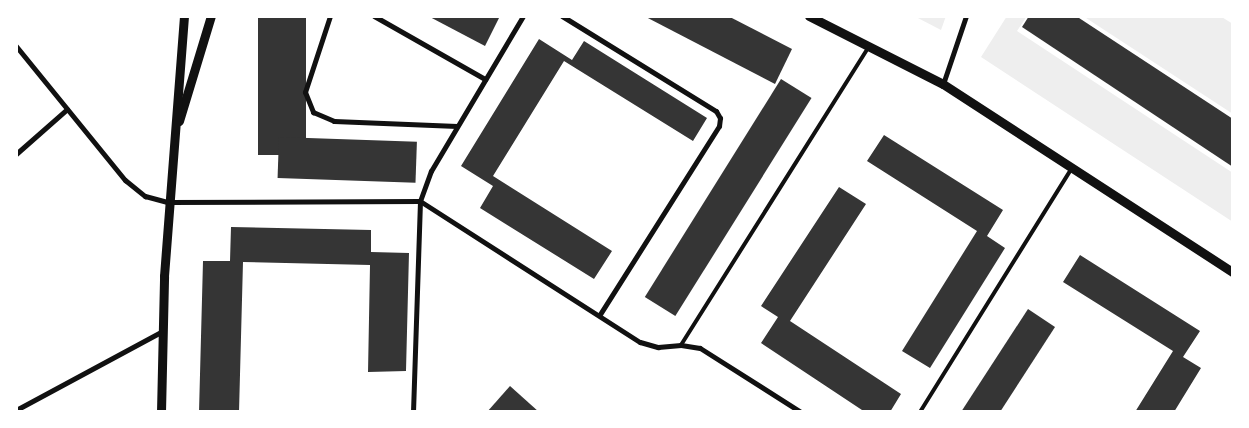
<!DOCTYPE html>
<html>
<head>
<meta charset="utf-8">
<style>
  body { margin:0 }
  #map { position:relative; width:1249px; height:428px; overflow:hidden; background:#fff; font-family:"Nunito Sans",sans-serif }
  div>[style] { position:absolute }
  .green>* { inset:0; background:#eee }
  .building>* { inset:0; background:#353535; transform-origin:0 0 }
  .service>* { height:4px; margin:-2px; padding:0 2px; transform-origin:2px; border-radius:2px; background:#111 }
  .minor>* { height:5px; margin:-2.5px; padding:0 2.5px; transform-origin:2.5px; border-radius:2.5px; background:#111 }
  .tertiary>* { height:9px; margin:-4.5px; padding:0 4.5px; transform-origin:4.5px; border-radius:4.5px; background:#111 }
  span { translate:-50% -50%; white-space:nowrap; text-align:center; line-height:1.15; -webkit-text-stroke:4.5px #fff; paint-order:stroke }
  .frame { position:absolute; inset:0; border:18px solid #fff; pointer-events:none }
</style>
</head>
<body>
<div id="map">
  <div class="green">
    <div style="clip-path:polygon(914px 16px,946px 16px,941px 30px)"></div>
    <div style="clip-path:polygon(1007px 16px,1027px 16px,1017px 31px,1233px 173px,1233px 222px,981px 57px)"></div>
    <div style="clip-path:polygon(1083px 16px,1220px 16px,1233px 24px,1233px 114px)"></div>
  </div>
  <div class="building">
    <div style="left:258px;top:16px;width:48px;height:139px"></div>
    <div style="clip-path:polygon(428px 16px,500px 16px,485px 46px)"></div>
    <div style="clip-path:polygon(644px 16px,728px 16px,792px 49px,775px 84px)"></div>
    <div style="clip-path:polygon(1029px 16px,1076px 16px,1233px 119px,1233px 167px,1022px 27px)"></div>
    <div style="clip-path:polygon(539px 39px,572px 60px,584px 41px,707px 118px,693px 141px,564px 61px,493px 176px,612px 251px,594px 279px,480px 208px,493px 186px,461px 166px)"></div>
    <div style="left:781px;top:79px;width:36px;height:257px;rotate:32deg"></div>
    <div style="clip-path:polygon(884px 135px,1003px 210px,987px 236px,1005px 248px,930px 368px,902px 351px,977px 231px,867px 161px)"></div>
    <div style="left:279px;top:137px;width:138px;height:41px;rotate:2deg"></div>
    <div style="clip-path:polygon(839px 187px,866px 204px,790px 321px,901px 394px,890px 412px,865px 412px,761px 343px,778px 317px,761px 306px)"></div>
    <div style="clip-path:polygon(231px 227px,371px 230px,371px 252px,409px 253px,406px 371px,368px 372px,370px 265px,243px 262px,239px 412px,199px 412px,203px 261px,230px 261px)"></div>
    <div style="clip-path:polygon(1080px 255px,1200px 331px,1183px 357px,1201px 368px,1174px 412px,1135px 412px,1173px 351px,1063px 282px)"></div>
    <div style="clip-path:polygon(1028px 309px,1055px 327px,1000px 412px,961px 412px)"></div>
    <div style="clip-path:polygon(510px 386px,539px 412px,487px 412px)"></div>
  </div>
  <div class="service">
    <div style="left:681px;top:345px;width:353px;rotate:-57.8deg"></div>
    <div style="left:920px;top:412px;width:287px;rotate:-58.1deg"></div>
  </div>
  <div class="minor">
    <div style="left:330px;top:16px;width:80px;rotate:108.2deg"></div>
    <div style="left:305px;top:92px;width:22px;rotate:68deg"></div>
    <div style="left:313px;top:112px;width:23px;rotate:23deg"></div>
    <div style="left:334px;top:121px;width:123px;rotate:2.3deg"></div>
    <div style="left:374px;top:16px;width:128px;rotate:29.6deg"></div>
    <div style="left:562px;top:16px;width:181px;rotate:31.7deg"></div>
    <div style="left:716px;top:111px;width:8px;rotate:60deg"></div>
    <div style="left:720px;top:118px;width:8px;rotate:97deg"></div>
    <div style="left:719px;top:126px;width:222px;rotate:122.3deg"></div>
    <div style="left:16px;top:46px;width:173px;rotate:50.9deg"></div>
    <div style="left:125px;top:180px;width:26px;rotate:39deg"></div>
    <div style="left:145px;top:196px;width:24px;rotate:15deg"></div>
    <div style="left:168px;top:202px;width:252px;rotate:-0.2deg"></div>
    <div style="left:420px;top:201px;width:261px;rotate:32.7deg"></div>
    <div style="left:640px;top:342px;width:19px;rotate:16deg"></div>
    <div style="left:658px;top:347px;width:23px;rotate:-5deg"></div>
    <div style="left:681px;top:345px;width:19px;rotate:9deg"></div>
    <div style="left:700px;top:348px;width:120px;rotate:32.4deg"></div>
    <div style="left:943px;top:84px;width:72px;rotate:-71.3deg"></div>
    <div style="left:16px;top:154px;width:68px;rotate:-41.4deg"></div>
    <div style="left:16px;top:410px;width:165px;rotate:-28.3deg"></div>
    <div style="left:413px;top:412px;width:211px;rotate:-88.1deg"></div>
    <div style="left:420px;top:201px;width:32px;rotate:-70deg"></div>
    <div style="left:431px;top:171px;width:180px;rotate:-59.3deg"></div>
  </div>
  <div class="tertiary">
    <div style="left:809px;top:16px;width:150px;rotate:26.9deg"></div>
    <div style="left:943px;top:84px;width:346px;rotate:33deg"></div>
    <div style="left:179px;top:121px;width:110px;rotate:-73.1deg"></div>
    <div style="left:161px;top:412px;width:136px;rotate:-88.7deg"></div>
    <div style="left:164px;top:276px;width:261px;rotate:-85.6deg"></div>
  </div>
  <div class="frame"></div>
</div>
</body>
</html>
